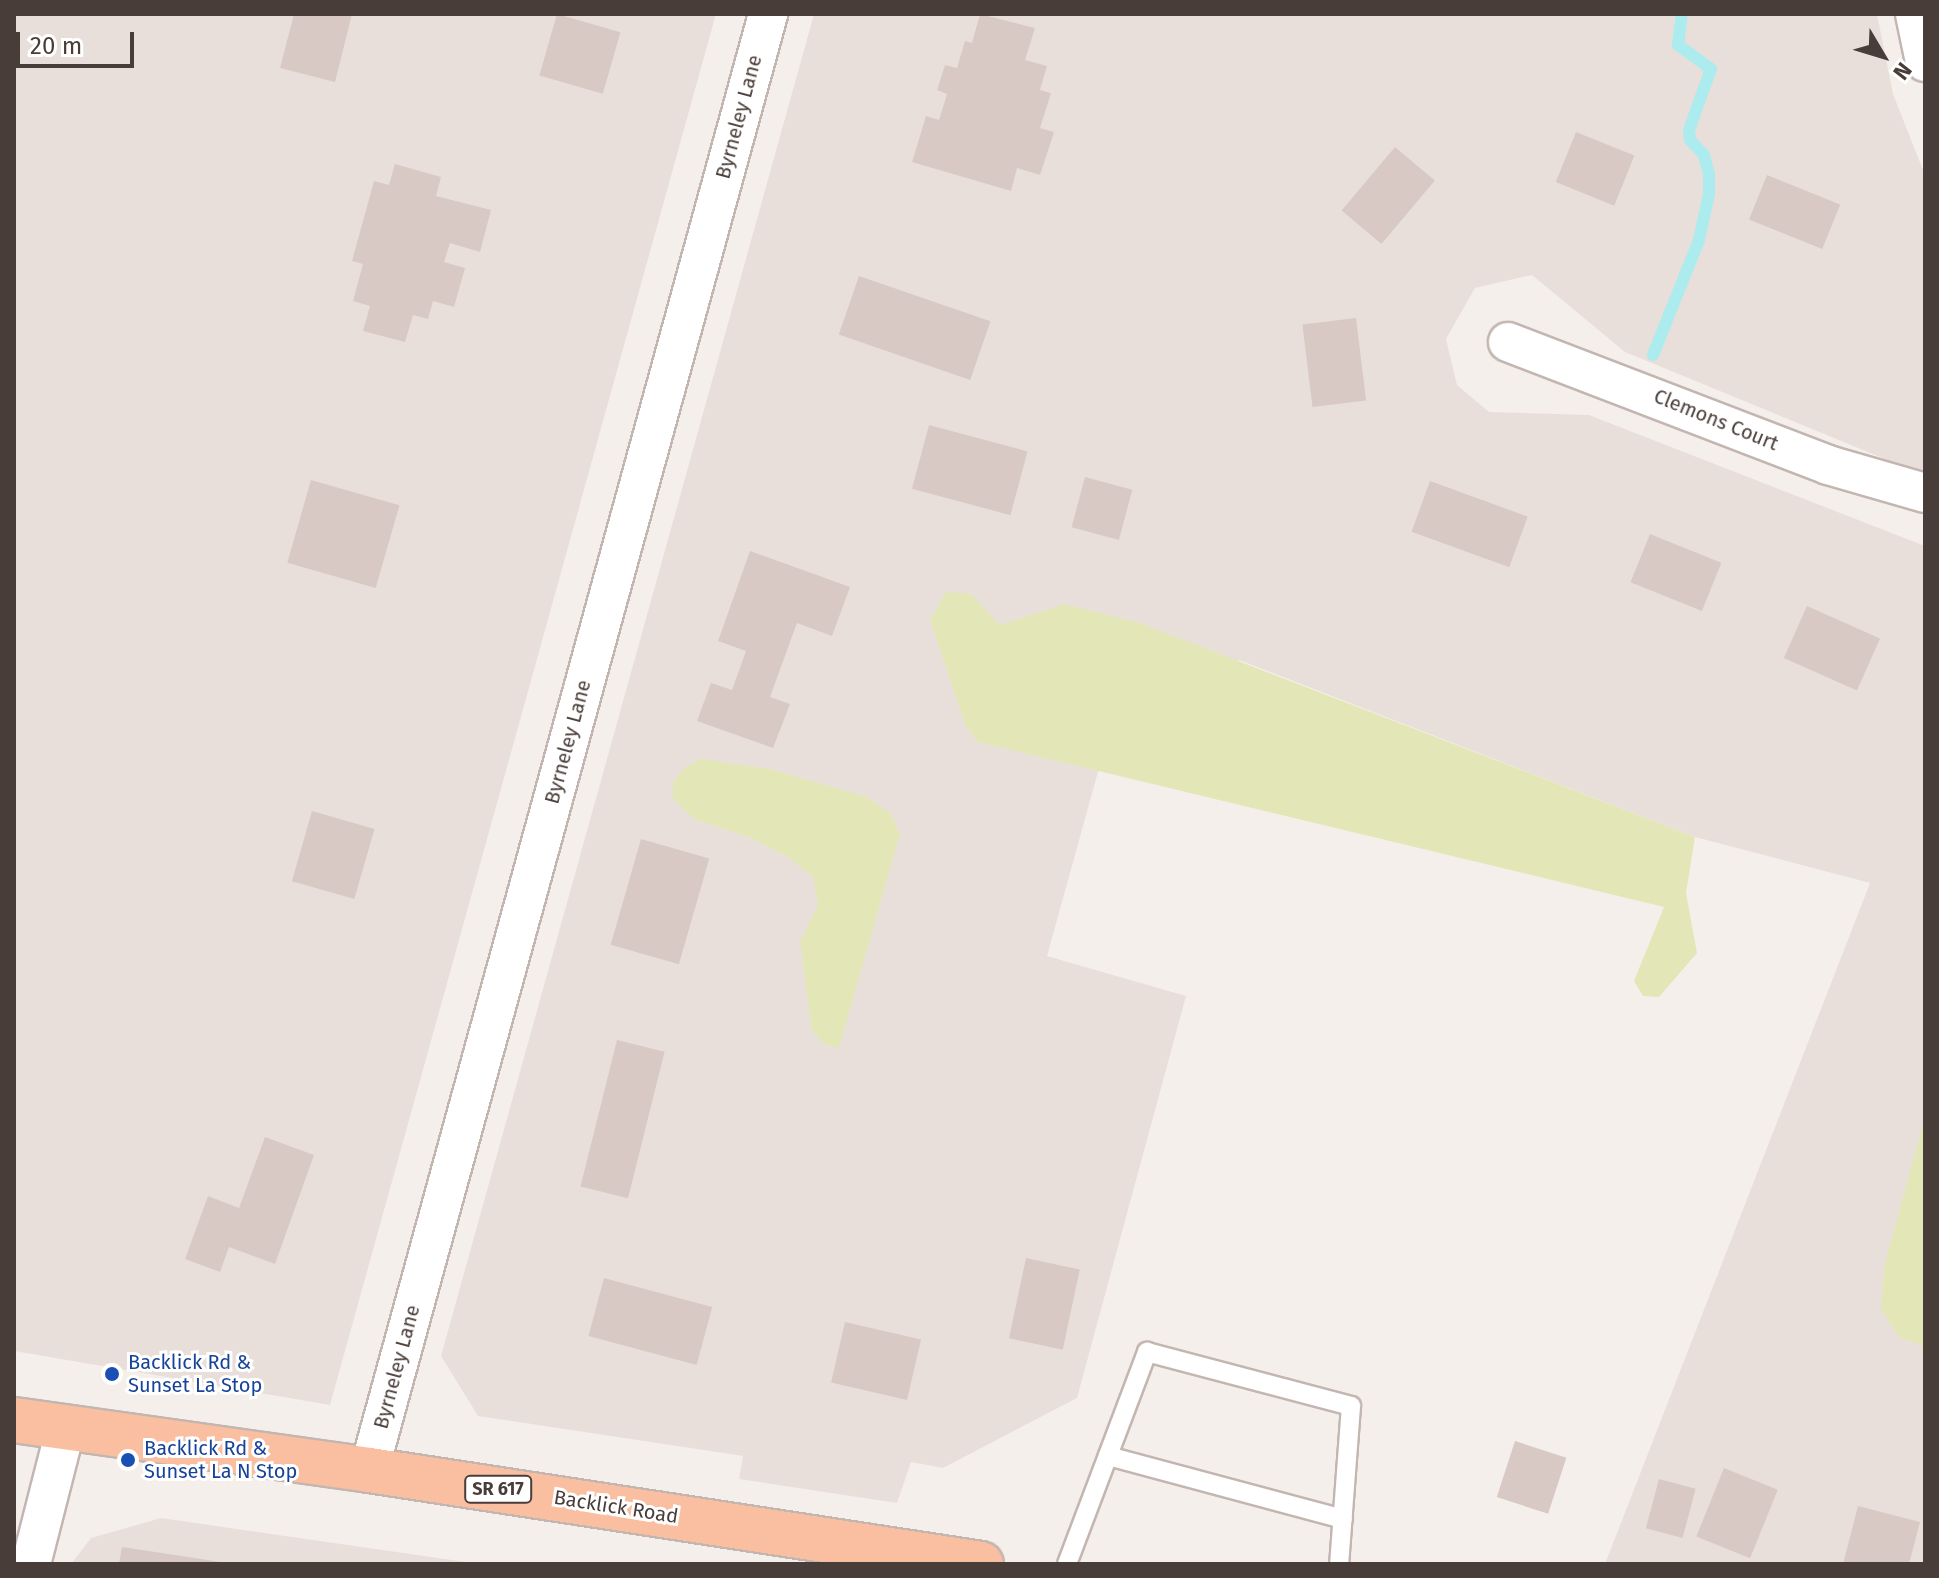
<!DOCTYPE html>
<html>
<head>
<meta charset="utf-8">
<style>
  body { margin:0 }
  #map { position:relative; width:1939px; height:1578px; overflow:hidden; background:#f5efec; font-family:"Fira Sans",sans-serif }
  div>[style] { position:absolute }
  .residential>* { inset:0; background:#e9dfda }
  .green>* { inset:0; background:#e3e7b7 }
  .stream>* { height:12px; margin:-6px; padding:0 6px; transform-origin:6px; border-radius:6px; background:#acebee }
  .building>* { inset:0; background:#d9c9c4; transform-origin:0 0 }
  .roads { filter:drop-shadow(2px 0 #c3b6b1) drop-shadow(-2px 0 #c3b6b1) drop-shadow(0 2px #c3b6b1) drop-shadow(0 -2px #c3b6b1) }
  .lane>* { height:18px; margin:-9px; padding:0 9px; transform-origin:9px; border-radius:9px; background:#fff }
  .street>* { height:38px; margin:-19px; padding:0 19px; transform-origin:19px; border-radius:19px; background:#fff }
  .primary>* { height:44px; margin:-22px; padding:0 22px; transform-origin:22px; border-radius:22px; background:#fabfa0 }
  .dots>* { width:22px; height:22px; translate:-50% -50%; box-sizing:border-box; border:4px solid #fff; border-radius:50% }
  span { translate:-50% -50%; white-space:nowrap; text-align:center; line-height:1.15; -webkit-text-stroke:6px #fff; paint-order:stroke }
  .shield-label span { padding:2px 6px; background:#fff; border:2px solid; border-radius:6px; -webkit-text-stroke-width:0 }
  .shield-label { font-size:18px; color:#493d39; font-weight:700 }
  .street-label { font-size:20px; color:#493d39 }
  .transit-label { font-size:20px; color:#164399 }
  .left { translate:0 -50%; text-align:left }
  .frame { position:absolute; inset:0; border:16px solid #493d39; pointer-events:none }
  .north { position:absolute; left:1843px; top:16px; width:80px; height:80px; -webkit-text-stroke:6px #fff; paint-order:stroke; rotate:128deg; font-size:22px; font-weight:700; line-height:32px; text-align:center; color:#493d39 }
  .north::after { content:''; display:block; margin:auto; width:28px; height:36px; background:#493d39; clip-path:polygon(50% 0,100% 100%,50% 72%,0 100%) }
  .scale { position:absolute; left:16px; top:32px; width:118px; height:36px; box-sizing:border-box; border:4px solid #493d39; border-top:0; padding-left:10px; font-size:24px; line-height:28px; white-space:nowrap; color:#493d39; -webkit-text-stroke:6px #fff; paint-order:stroke }
</style>
</head>
<body>
<div id="map">
  <div class="residential">
    <div style="clip-path:polygon(14px 14px,716px 14px,330px 1405px,14px 1351px)"></div>
    <div style="clip-path:polygon(814px 14px,1877px 14px,1893px 94px,1925px 175px,1925px 471px,1914px 471px,1625px 352px,1532px 275px,1475px 288px,1446px 339px,1457px 385px,1489px 412px,1589px 415px,1925px 546px,1925px 1564px,1605px 1564px,1870px 883px,1695px 837px,1239px 660px,1098px 772px,1047px 956px,1186px 996px,1077px 1398px,943px 1468px,911px 1462px,897px 1503px,739px 1479px,743px 1456px,478px 1416px,441px 1356px)"></div>
    <div style="clip-path:polygon(161px 1518px,480px 1564px,71px 1564px,91px 1538px)"></div>
  </div>
  <div class="green">
    <div style="clip-path:polygon(946px 592px,971px 594px,1000px 625px,1064px 604px,1140px 623px,1695px 837px,1686px 893px,1697px 953px,1659px 997px,1643px 996px,1634px 981px,1664px 907px,978px 742px,966px 727px,930px 620px)"></div>
    <div style="clip-path:polygon(701px 759px,770px 769px,867px 797px,891px 814px,900px 834px,839px 1048px,824px 1044px,812px 1030px,800px 942px,818px 904px,813px 877px,788px 857px,751px 838px,694px 819px,672px 798px,674px 780px,686px 767px)"></div>
    <div style="clip-path:polygon(1925px 1117px,1925px 1347px,1899px 1337px,1881px 1309px,1884px 1267px)"></div>
  </div>
  <div class="stream">
    <div style="left:1653px;top:355px;width:124px;rotate:-68.2deg"></div>
    <div style="left:1699px;top:240px;width:47px;rotate:-77.7deg"></div>
    <div style="left:1709px;top:194px;width:20px;rotate:-90deg"></div>
    <div style="left:1709px;top:174px;width:20px;rotate:-105deg"></div>
    <div style="left:1704px;top:155px;width:21px;rotate:-133deg"></div>
    <div style="left:1690px;top:140px;width:10px;rotate:-96deg"></div>
    <div style="left:1689px;top:130px;width:65px;rotate:-70.2deg"></div>
    <div style="left:1711px;top:69px;width:41px;rotate:-144deg"></div>
    <div style="left:1678px;top:45px;width:31px;rotate:-83deg"></div>
  </div>
  <div class="building">
    <div style="clip-path:polygon(294px 14px,352px 14px,335px 82px,280px 68px)"></div>
    <div style="left:557px;top:14px;width:66px;height:64px;rotate:16deg"></div>
    <div style="clip-path:polygon(980px 14px,1035px 28px,1025px 60px,1047px 66px,1040px 90px,1051px 93px,1040px 128px,1054px 132px,1040px 175px,1017px 168px,1011px 191px,912px 162px,926px 116px,939px 120px,947px 94px,937px 90px,945px 65px,957px 68px,965px 41px,972px 43px)"></div>
    <div style="left:1576px;top:132px;width:63px;height:54px;rotate:22deg"></div>
    <div style="left:1395px;top:147px;width:52px;height:83px;rotate:40deg"></div>
    <div style="clip-path:polygon(395px 164px,441px 177px,436px 196px,491px 210px,480px 252px,450px 243px,444px 262px,465px 268px,454px 307px,433px 301px,428px 319px,413px 315px,405px 342px,363px 331px,370px 306px,353px 301px,363px 264px,352px 261px,374px 181px,389px 185px)"></div>
    <div style="left:1767px;top:175px;width:79px;height:48px;rotate:22deg"></div>
    <div style="left:859px;top:276px;width:139px;height:62px;rotate:19deg"></div>
    <div style="left:1356px;top:318px;width:83px;height:54px;rotate:83deg"></div>
    <div style="left:929px;top:425px;width:102px;height:66px;rotate:15deg"></div>
    <div style="left:1085px;top:477px;width:49px;height:52px;rotate:15deg"></div>
    <div style="left:311px;top:480px;width:92px;height:86px;rotate:16deg"></div>
    <div style="left:1430px;top:481px;width:104px;height:54px;rotate:20deg"></div>
    <div style="left:1650px;top:534px;width:77px;height:52px;rotate:22deg"></div>
    <div style="clip-path:polygon(750px 551px,850px 587px,832px 636px,797px 623px,770px 697px,790px 704px,773px 748px,697px 721px,711px 683px,732px 690px,746px 651px,718px 641px)"></div>
    <div style="left:1807px;top:606px;width:80px;height:57px;rotate:24deg"></div>
    <div style="left:312px;top:811px;width:65px;height:73px;rotate:16deg"></div>
    <div style="left:641px;top:839px;width:71px;height:110px;rotate:16deg"></div>
    <div style="left:617px;top:1040px;width:49px;height:151px;rotate:14deg"></div>
    <div style="clip-path:polygon(265px 1137px,314px 1155px,275px 1264px,229px 1247px,220px 1272px,185px 1259px,208px 1196px,239px 1208px)"></div>
    <div style="left:1026px;top:1258px;width:55px;height:82px;rotate:12deg"></div>
    <div style="left:604px;top:1278px;width:112px;height:60px;rotate:15deg"></div>
    <div style="left:845px;top:1322px;width:78px;height:62px;rotate:13deg"></div>
    <div style="left:1515px;top:1441px;width:54px;height:59px;rotate:18deg"></div>
    <div style="left:1724px;top:1468px;width:58px;height:74px;rotate:22deg"></div>
    <div style="left:1659px;top:1479px;width:38px;height:51px;rotate:15deg"></div>
    <div style="clip-path:polygon(1858px 1506px,1920px 1522px,1909px 1564px,1843px 1564px)"></div>
    <div style="clip-path:polygon(122px 1547px,221px 1562px,221px 1564px,119px 1564px)"></div>
  </div>
  <div class="roads">
    <div class="lane">
      <div style="left:1108px;top:1456px;width:243px;rotate:15deg"></div>
      <div style="left:1067px;top:1564px;width:227px;rotate:-69.3deg"></div>
      <div style="left:1147px;top:1352px;width:211px;rotate:14.8deg"></div>
      <div style="left:1351px;top:1406px;width:158px;rotate:94.3deg"></div>
    </div>
    <div class="street">
      <div style="left:1915px;top:14px;width:49px;rotate:78.2deg"></div>
      <div style="left:1508px;top:342px;width:343px;rotate:21deg"></div>
      <div style="left:1828px;top:465px;width:101px;rotate:16.1deg"></div>
      <div style="left:369px;top:1470px;width:1510px;rotate:-74.67deg"></div>
      <div style="left:31px;top:1564px;width:141px;rotate:-75.7deg"></div>
    </div>
    <div class="primary">
      <div style="left:14px;top:1420px;width:359px;rotate:8deg"></div>
      <div style="left:369px;top:1470px;width:619px;rotate:8.73deg"></div>
    </div>
  </div>
  <div class="dots">
    <div style="left:112px;top:1374px;background:#1a4fb4"></div>
    <div style="left:128px;top:1460px;background:#1a4fb4"></div>
  </div>
  <div class="shield-label">
    <span style="left:498px;top:1489px">SR 617</span>
  </div>
  <div class="street-label">
    <span style="left:739px;top:117px;rotate:-75deg">Byrneley Lane</span>
    <span style="left:1716px;top:420px;rotate:22deg">Clemons Court</span>
    <span style="left:568px;top:742px;rotate:-75deg">Byrneley Lane</span>
    <span style="left:397px;top:1367px;rotate:-75deg">Byrneley Lane</span>
    <span style="left:616px;top:1507px;rotate:9deg">Backlick Road</span>
  </div>
  <div class="transit-label">
    <span class="left" style="left:128px;top:1374px">Backlick Rd &amp;<br>Sunset La Stop</span>
    <span class="left" style="left:144px;top:1460px">Backlick Rd &amp;<br>Sunset La N Stop</span>
  </div>
  <div class="frame"></div>
  <div class="north">N</div>
  <div class="scale">20 m</div>
</div>
</body>
</html>
